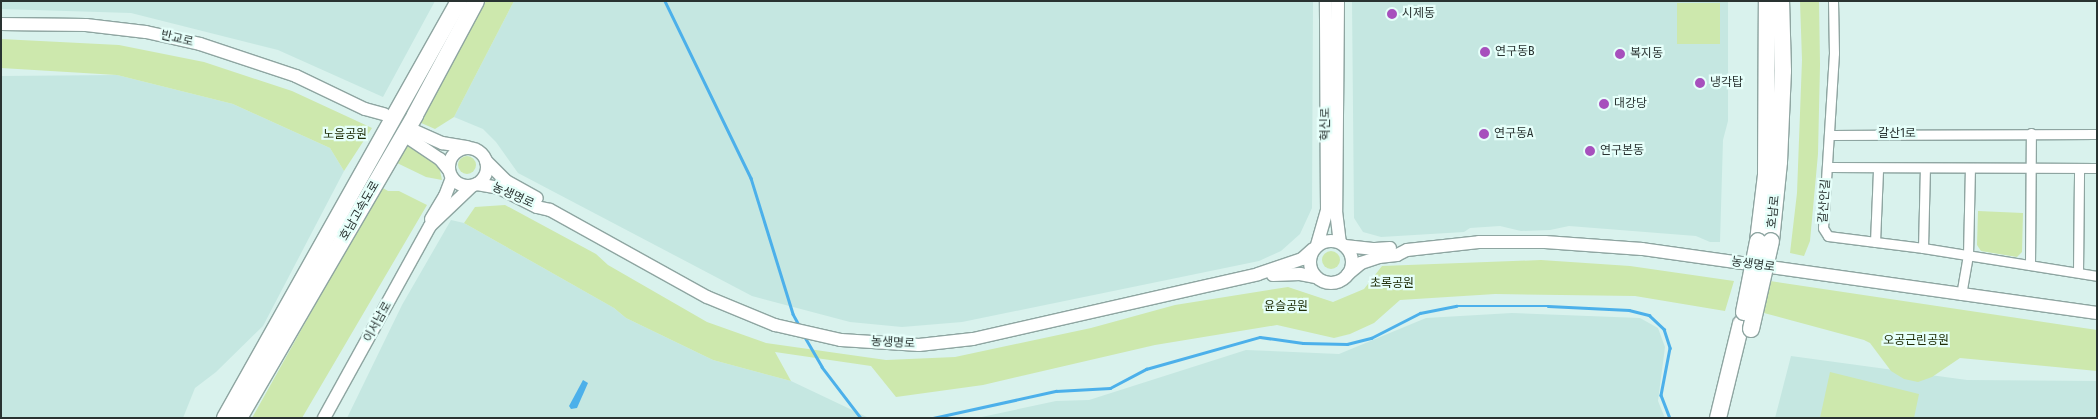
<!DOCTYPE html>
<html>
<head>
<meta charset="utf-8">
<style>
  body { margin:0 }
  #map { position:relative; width:2098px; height:419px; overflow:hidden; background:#d9f2ed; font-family:"Fira Sans Condensed","Noto Sans KR",sans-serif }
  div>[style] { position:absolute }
  .built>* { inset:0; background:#c5e7e1 }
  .green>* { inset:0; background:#cde8ad; transform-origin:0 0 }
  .round { border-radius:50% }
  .water>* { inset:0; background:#4cb0ea }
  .stream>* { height:2.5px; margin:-1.25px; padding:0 1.25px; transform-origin:1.25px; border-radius:1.25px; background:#4cb0ea }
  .roads { filter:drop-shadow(1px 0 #8ea5a1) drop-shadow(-1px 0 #8ea5a1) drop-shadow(0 1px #8ea5a1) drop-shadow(0 -1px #8ea5a1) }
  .street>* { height:9px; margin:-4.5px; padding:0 4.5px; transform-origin:4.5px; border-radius:4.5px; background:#fff }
  .secondary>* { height:12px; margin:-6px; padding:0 6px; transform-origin:6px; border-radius:6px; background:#fff }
  .secondary>.ring { margin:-6px; padding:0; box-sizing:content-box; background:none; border:12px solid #fff; border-radius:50% }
  .highway>* { height:16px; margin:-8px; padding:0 8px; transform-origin:8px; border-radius:8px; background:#fff }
  .bridges { filter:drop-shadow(1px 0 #8ea5a1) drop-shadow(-1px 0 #8ea5a1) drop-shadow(0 1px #8ea5a1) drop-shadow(0 -1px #8ea5a1) }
  .highway-bridge>* { height:16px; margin:-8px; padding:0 8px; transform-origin:8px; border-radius:8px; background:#fff }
  .dots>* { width:14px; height:14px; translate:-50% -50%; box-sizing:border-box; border:2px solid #e6fffa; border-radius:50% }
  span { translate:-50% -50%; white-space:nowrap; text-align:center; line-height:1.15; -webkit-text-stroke:4.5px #e6fffa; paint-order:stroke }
  .poi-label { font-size:12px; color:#293331 }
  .left { translate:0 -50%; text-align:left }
  .street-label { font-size:12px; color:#293331 }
  .park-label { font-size:12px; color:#202f09 }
  .frame { position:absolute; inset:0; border:2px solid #293331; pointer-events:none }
</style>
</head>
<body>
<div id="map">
  <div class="built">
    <div style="clip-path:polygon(1px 1px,435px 1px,383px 97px,278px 50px,131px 13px,1px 9px)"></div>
    <div style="clip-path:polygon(514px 1px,1313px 1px,1312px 208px,1300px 234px,1281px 251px,1259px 261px,962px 322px,902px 327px,850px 322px,752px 296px,518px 173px,496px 142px,483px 129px,454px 117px)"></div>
    <div style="clip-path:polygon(1352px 1px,1728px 1px,1728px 121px,1723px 140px,1720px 242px,1710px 242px,1696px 236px,1569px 226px,1550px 230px,1521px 231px,1500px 226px,1470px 228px,1464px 232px,1381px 237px,1363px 232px,1354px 218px)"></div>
    <div style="clip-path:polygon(117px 75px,233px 104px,330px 148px,344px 171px,263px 326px,216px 372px,195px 388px,183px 418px,1px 418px,1px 76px)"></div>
    <div style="clip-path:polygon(451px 220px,464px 223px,614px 308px,626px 318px,713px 360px,791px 381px,869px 418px,347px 418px,402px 305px)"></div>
    <div style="clip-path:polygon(1512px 313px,1640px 318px,1658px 328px,1665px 347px,1658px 401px,1665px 418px,977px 418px,1056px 401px,1089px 400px,1246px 350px,1339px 354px,1426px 318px)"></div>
    <div style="clip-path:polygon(1791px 356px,1967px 380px,2097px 381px,2097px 418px,1775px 418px)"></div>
  </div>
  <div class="green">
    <div style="clip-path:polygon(486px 1px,514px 1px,454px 117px,435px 129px,419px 122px)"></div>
    <div style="clip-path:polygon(1800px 1px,1819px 1px,1820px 65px,1818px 154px,1810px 241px,1804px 256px,1790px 253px,1797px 193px,1802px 60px)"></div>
    <div style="left:1720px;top:3px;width:41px;height:43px;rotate:90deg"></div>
    <div style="clip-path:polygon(1px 39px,119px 45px,204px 62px,292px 91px,372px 128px,344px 171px,330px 148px,233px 104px,117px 75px,1px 68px)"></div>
    <div style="clip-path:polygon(407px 144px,439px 166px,442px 180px,426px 177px,395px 162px)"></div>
    <div class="round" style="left:458px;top:156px;width:18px;height:18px"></div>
    <div style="clip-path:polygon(381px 187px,388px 191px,399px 191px,427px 205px,302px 418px,252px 418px)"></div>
    <div style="clip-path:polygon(505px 205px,596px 254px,608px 265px,707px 322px,766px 343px,886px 360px,955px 357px,1091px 328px,1175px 305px,1288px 287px,1333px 302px,1364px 289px,1382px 266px,1541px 260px,1630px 266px,1734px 281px,1725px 311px,1635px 296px,1495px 294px,1400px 300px,1374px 323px,1350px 334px,1334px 338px,1277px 325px,1155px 345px,983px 385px,896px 397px,871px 366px,775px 352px,791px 381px,713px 360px,626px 318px,614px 308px,464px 223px,475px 207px)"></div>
    <div style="clip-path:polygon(1978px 211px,2023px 213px,2022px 252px,2017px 257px,1981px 251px,1977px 245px)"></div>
    <div class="round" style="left:1322px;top:251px;width:18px;height:18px"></div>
    <div style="clip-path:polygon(1770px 281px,2097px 330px,2097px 371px,1960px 358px,1932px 377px,1918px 382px,1904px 379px,1891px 371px,1870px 343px,1864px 340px,1764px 313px)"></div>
    <div style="clip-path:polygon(1830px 372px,1919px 394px,1914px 418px,1820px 418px)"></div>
  </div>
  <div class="water">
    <div style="clip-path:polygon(583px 380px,588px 383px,577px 408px,571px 409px,569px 406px)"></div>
  </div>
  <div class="stream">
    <div style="left:665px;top:1px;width:197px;rotate:64.1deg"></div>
    <div style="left:751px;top:178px;width:142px;rotate:72.8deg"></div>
    <div style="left:793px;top:314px;width:13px;rotate:61deg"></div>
    <div style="left:805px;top:337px;width:34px;rotate:60deg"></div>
    <div style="left:822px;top:367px;width:64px;rotate:52.6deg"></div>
    <div style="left:933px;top:418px;width:126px;rotate:-12.4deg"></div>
    <div style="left:1056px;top:391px;width:54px;rotate:-3.2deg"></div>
    <div style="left:1110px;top:388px;width:41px;rotate:-27.8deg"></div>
    <div style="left:1146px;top:369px;width:118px;rotate:-15.7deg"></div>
    <div style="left:1260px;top:337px;width:43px;rotate:7.9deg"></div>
    <div style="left:1303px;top:343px;width:44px;rotate:1.3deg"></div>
    <div style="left:1347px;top:344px;width:25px;rotate:-14deg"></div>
    <div style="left:1371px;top:338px;width:55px;rotate:-27deg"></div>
    <div style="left:1420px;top:313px;width:37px;rotate:-11deg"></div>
    <div style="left:1456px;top:306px;width:92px"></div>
    <div style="left:1548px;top:306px;width:81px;rotate:2.8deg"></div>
    <div style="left:1629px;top:310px;width:21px;rotate:14deg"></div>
    <div style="left:1649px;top:315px;width:21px;rotate:43deg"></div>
    <div style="left:1664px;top:329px;width:20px;rotate:72deg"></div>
    <div style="left:1670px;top:348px;width:48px;rotate:100.8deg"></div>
    <div style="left:1661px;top:395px;width:25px;rotate:69deg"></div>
  </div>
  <div class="roads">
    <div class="street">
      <div style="left:1833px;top:1px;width:52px;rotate:88.9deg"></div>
      <div style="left:1834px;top:53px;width:175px;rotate:93.6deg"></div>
      <div style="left:1823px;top:228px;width:9px;rotate:58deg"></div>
      <div style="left:1828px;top:236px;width:96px;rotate:7.2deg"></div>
      <div style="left:1923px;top:248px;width:176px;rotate:9.1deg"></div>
      <div style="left:1830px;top:135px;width:267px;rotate:-0.2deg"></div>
      <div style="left:1828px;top:167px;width:269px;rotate:0.2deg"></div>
      <div style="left:1875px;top:242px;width:73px;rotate:-87.6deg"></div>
      <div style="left:1923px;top:248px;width:80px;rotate:-88.6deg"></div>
      <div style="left:2030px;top:265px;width:132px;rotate:-89.6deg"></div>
      <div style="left:2078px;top:272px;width:104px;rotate:-89.4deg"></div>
      <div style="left:1961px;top:295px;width:41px;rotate:-80.1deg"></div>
      <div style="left:1968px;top:255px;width:86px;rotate:-88.7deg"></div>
    </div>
    <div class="secondary">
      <div style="left:1338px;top:1px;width:210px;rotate:90.5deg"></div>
      <div style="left:1336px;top:211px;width:31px;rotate:83deg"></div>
      <div style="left:1px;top:24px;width:85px;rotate:0.7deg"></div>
      <div style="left:86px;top:25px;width:60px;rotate:6.7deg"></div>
      <div style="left:146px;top:32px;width:55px;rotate:12.5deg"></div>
      <div style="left:200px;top:44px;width:101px;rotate:18.4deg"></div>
      <div style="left:296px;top:76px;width:76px;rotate:25.6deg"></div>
      <div style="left:365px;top:109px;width:20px;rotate:15deg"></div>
      <div style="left:415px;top:131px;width:30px;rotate:24deg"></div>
      <div style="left:442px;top:143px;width:26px;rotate:9deg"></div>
      <div style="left:410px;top:139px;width:36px;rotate:34deg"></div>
      <div style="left:440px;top:159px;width:14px;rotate:51deg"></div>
      <div class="ring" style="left:449px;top:148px;width:26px;height:26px"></div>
      <div style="left:486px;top:161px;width:28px;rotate:45deg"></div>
      <div style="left:506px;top:181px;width:35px;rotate:29deg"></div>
      <div style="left:477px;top:184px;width:22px;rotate:10deg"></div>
      <div style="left:499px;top:188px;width:42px;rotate:26.6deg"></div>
      <div style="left:537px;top:207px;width:13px;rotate:13deg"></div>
      <div style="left:550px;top:210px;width:179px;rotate:29deg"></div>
      <div style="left:707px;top:297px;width:74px;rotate:22.4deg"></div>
      <div style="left:775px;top:325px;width:68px;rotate:12.8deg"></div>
      <div style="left:841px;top:340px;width:78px;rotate:3.7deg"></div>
      <div style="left:919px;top:345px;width:54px;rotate:-6.3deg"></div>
      <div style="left:973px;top:339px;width:292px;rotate:-12.8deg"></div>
      <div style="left:1258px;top:274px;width:46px;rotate:-18.8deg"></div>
      <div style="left:1302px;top:259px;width:15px;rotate:-42deg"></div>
      <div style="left:431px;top:219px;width:27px;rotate:-59deg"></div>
      <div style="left:445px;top:196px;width:19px;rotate:-69deg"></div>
      <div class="ring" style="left:1310px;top:241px;width:30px;height:30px"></div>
      <div style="left:1317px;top:245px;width:35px;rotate:-74deg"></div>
      <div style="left:1327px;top:211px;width:210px;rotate:-90.3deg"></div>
      <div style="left:1345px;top:246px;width:30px;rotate:6deg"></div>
      <div style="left:1375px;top:249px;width:15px;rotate:-4deg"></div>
      <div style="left:1348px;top:274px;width:17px;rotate:-40deg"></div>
      <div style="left:1361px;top:263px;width:19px;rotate:-18deg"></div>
      <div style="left:1379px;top:257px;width:18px;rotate:-6deg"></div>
      <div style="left:1397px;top:255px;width:11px;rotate:-27deg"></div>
      <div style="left:1407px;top:250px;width:72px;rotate:-6.3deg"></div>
      <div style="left:1479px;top:242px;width:66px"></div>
      <div style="left:1545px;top:242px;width:97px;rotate:4.1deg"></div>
      <div style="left:1642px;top:249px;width:459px;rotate:8deg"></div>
      <div style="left:1273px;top:275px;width:27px;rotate:-2deg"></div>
      <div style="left:1300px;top:274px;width:16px;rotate:11deg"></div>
      <div style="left:324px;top:418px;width:219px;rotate:-61.1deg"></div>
      <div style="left:430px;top:226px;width:58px;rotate:-43.6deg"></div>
    </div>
    <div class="highway">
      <div style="left:1758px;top:241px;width:66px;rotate:-83.1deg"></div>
      <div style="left:1766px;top:175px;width:174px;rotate:-89.7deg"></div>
      <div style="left:1771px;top:241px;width:79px;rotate:-84.2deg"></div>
      <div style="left:1779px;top:162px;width:91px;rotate:-87.5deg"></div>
      <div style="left:1783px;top:71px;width:70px;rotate:-91.6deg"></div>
      <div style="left:225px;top:418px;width:478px;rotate:-60.7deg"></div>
      <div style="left:239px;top:418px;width:350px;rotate:-59.8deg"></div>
      <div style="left:415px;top:115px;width:129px;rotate:-61.8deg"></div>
      <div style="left:1718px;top:418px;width:97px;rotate:-76.3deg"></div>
    </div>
  </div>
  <div class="bridges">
    <div class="highway-bridge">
      <div style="left:1744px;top:312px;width:72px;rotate:-78.8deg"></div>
      <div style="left:1751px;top:329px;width:90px;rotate:-77.2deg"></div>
    </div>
  </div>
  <div class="dots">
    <div style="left:1392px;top:14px;background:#a750bd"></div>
    <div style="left:1485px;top:52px;background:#a750bd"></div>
    <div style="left:1620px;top:54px;background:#a750bd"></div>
    <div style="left:1700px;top:83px;background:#a750bd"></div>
    <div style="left:1604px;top:104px;background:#a750bd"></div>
    <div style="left:1484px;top:134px;background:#a750bd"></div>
    <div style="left:1590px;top:151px;background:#a750bd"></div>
  </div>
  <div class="poi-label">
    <span class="left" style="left:1402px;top:14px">시제동</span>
    <span class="left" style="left:1495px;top:52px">연구동B</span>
    <span class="left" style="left:1630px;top:54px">복지동</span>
    <span class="left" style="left:1710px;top:83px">냉각탑</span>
    <span class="left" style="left:1614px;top:104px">대강당</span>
    <span class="left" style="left:1494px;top:134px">연구동A</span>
    <span class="left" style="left:1600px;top:151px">연구본동</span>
  </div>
  <div class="street-label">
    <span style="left:177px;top:39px;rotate:13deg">반교로</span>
    <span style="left:1326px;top:124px;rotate:-90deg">혁신로</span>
    <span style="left:1897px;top:134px">갈산1로</span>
    <span style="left:513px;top:196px;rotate:24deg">농생명로</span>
    <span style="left:1825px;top:201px;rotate:-86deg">갈산안길</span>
    <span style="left:360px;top:211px;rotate:-60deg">호남고속도로</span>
    <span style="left:1774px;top:212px;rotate:-84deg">호남로</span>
    <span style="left:1753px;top:265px;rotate:8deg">농생명로</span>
    <span style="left:378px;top:322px;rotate:-61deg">이서남로</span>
    <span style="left:893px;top:343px;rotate:3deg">농생명로</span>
  </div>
  <div class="park-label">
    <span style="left:345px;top:135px">노을공원</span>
    <span style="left:1392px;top:284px">초록공원</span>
    <span style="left:1286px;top:307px">윤슬공원</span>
    <span style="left:1916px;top:341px">오공근린공원</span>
  </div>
  <div class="frame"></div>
</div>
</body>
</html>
